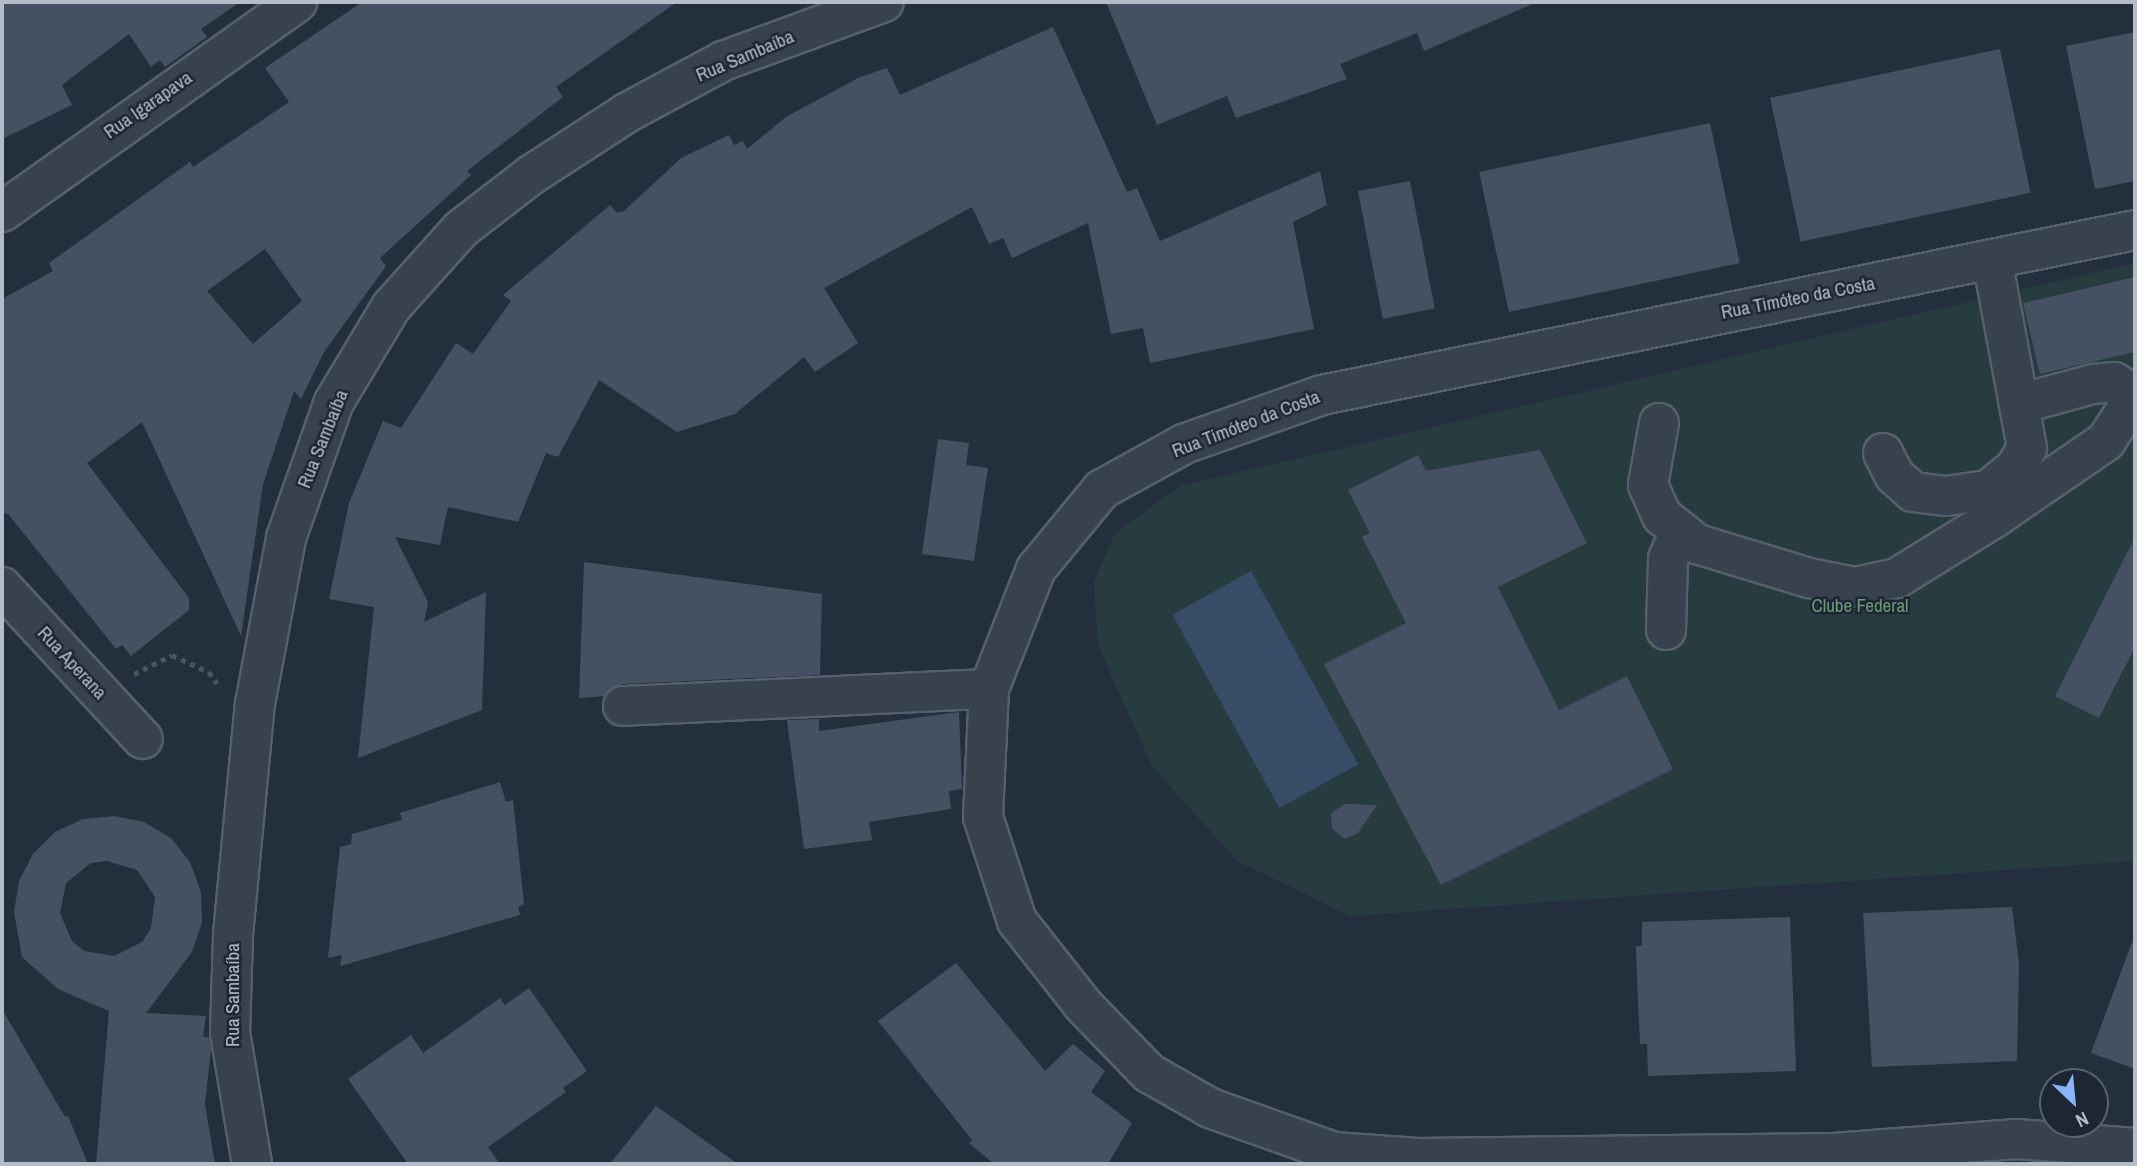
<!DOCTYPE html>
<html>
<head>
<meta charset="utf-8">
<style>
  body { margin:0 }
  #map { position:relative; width:2137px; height:1166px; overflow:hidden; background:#242f3e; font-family:"Archivo Narrow",sans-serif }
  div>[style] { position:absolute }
  .green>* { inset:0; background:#263c3f }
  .water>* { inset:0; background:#394c67; transform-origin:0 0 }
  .building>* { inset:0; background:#455162; transform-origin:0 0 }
  .path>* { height:4.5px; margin-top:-2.25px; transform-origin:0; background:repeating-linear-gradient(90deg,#44595c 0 5px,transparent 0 10px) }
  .roads { filter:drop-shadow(2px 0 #565f6c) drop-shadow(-2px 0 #565f6c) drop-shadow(0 2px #565f6c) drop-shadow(0 -2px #565f6c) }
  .minor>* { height:38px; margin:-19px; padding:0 19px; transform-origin:19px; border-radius:19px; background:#38414e }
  span { translate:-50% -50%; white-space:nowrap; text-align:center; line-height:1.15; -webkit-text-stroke:5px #1d2633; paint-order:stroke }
  .street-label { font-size:19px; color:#b4bcc9 }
  .park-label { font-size:19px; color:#6b9a76 }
  .frame { position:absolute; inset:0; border:4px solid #b4bcc9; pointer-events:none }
  .north { position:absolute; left:2039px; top:1068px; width:70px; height:70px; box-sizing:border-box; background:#1d2633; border:2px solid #59626f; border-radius:50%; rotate:154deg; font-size:19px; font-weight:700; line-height:28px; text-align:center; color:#b4bcc9 }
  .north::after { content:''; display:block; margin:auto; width:24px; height:32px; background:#8ab4f8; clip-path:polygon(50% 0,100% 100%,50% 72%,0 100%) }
</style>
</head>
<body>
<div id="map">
  <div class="green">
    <div style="clip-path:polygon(2135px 263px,2135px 861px,1350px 916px,1237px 861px,1152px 766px,1098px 646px,1094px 582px,1115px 533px,1180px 486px)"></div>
  </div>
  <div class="water">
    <div style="left:1251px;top:571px;width:221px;height:90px;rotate:61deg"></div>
  </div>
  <div class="building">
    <div style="clip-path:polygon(2px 2px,240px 2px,201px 29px,207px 37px,165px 67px,160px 60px,151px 67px,129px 34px,62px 85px,72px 105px,2px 139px)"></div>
    <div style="clip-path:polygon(evenodd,362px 2px,677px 2px,556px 87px,563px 97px,467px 171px,471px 175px,380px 258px,386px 266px,324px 352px,301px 399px,294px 391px,263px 484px,241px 636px,142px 422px,87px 463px,189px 598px,189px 610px,131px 656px,122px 645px,116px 649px,9px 515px,2px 512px,2px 299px,53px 271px,49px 263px,190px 162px,193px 167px,289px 102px,265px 68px,362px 2px,265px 249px,302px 301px,253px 344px,207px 291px,265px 249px)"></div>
    <div style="clip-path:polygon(1106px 2px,1537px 2px,1424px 51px,1417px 33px,1340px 64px,1347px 79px,1236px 118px,1227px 96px,1157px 125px)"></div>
    <div style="clip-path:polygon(1053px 27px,1127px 192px,1137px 188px,1160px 241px,1320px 171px,1327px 205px,1293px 222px,1314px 329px,1150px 363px,1143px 328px,1111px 334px,1088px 223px,1012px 258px,1003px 238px,989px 244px,972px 207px,824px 288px,858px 343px,815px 372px,804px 357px,735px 414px,677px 432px,599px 380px,558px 457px,546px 453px,518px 522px,448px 507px,440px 545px,395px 537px,428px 602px,424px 622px,486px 592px,482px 710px,358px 758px,374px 607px,329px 599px,349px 503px,383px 421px,401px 428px,456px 343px,473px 354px,511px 301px,503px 295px,610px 205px,617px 213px,624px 211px,681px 158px,729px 135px,734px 145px,743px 141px,747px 149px,786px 117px,860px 77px,887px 68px,900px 95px)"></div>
    <div style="clip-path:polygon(2135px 32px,2135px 181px,2095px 189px,2066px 46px)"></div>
    <div style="left:2000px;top:49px;width:147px;height:235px;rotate:78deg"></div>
    <div style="left:1710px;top:123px;width:143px;height:236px;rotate:78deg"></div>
    <div style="left:1410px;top:181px;width:130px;height:53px;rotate:79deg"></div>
    <div style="clip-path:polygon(2135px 277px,2135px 352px,2040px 374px,2023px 303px)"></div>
    <div style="clip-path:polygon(938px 439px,969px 443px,966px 465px,988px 468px,974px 561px,922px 554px)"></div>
    <div style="clip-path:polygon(1540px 450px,1587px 543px,1498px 587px,1559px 710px,1627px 676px,1673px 769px,1441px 885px,1324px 664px,1406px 623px,1362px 537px,1370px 533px,1348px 490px,1418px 455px,1426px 471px)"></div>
    <div style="clip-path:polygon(2135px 537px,2135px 647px,2099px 718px,2055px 696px)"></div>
    <div style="clip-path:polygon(584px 562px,822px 594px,820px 675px,622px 684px,604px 696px,579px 698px)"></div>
    <div style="clip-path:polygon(959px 712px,962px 789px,949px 791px,951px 809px,869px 822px,872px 840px,804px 849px,787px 720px,819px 719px,819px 731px)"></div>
    <div style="clip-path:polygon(500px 782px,506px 802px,513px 800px,524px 904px,518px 907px,520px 915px,340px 966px,342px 955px,328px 958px,340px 847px,351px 844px,352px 834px,402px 820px,400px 813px)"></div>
    <div style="clip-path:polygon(1345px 804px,1377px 805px,1358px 833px,1345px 839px,1332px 829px,1331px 813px)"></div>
    <div style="clip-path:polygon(evenodd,114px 816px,144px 822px,171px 838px,190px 862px,201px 892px,202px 922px,192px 952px,146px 1013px,206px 1016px,203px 1036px,209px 1038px,211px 1049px,205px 1104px,215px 1164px,96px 1164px,109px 1011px,58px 989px,22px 957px,14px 912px,19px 881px,33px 854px,55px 832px,83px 819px,114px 816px,107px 861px,137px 870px,155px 897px,151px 928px,142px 942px,114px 956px,84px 951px,72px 941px,60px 913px,66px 883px,91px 863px,107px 861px)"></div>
    <div style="clip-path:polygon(2012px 907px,2019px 964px,2017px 1061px,1872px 1067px,1863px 913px)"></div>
    <div style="clip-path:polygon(1790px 917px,1796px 1071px,1648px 1076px,1647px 1044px,1640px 1044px,1637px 978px,1636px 946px,1642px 946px,1642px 922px)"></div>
    <div style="clip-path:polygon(2132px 942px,2135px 943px,2135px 1069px,2091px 1053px)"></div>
    <div style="clip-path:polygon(956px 963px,1045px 1071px,1073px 1044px,1105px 1071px,1091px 1092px,1132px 1123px,1108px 1164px,994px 1164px,969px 1143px,972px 1140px,878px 1021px)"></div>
    <div style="clip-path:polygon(529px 988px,587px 1071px,563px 1088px,566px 1092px,488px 1147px,500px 1164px,408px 1164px,348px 1079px,411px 1035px,423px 1053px,500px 998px,505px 1005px)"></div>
    <div style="clip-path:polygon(2px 1009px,65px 1117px,68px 1116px,88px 1164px,2px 1164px)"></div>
    <div style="clip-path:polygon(656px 1106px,738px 1164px,610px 1164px)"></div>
  </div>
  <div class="path">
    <div style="left:134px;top:674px;width:42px;rotate:-26.6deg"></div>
    <div style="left:172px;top:655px;width:41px;rotate:24.7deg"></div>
    <div style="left:209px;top:672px;width:14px;rotate:54deg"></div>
  </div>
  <div class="roads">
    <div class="minor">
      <div style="left:2px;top:212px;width:362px;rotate:-35.4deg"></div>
      <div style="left:2135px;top:230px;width:830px;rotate:168.53deg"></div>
      <div style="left:1322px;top:395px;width:146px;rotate:160.5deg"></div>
      <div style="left:1184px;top:444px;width:94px;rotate:151.2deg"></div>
      <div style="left:1102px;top:489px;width:104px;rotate:129.5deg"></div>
      <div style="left:1036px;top:569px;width:129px;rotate:111.4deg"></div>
      <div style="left:989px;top:689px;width:128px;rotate:92.7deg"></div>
      <div style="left:983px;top:817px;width:109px;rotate:71.9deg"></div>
      <div style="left:1017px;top:921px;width:107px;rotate:51.8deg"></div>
      <div style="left:1083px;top:1005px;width:95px;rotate:45.9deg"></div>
      <div style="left:1149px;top:1073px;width:70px;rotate:29.8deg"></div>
      <div style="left:1210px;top:1108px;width:132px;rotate:19.5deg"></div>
      <div style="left:1334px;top:1152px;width:84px;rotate:4.1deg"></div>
      <div style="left:1418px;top:1158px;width:416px;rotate:-0.7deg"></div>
      <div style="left:1834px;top:1153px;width:183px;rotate:-4.4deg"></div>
      <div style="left:2016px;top:1139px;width:119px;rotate:4.3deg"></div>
      <div style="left:1659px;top:423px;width:63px;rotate:100.1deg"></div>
      <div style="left:1648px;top:485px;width:34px;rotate:66deg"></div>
      <div style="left:1662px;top:516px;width:45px;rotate:38.7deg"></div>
      <div style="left:1697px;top:544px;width:117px;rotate:16.9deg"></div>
      <div style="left:1809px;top:578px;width:47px;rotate:11.1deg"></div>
      <div style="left:1855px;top:587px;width:43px;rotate:-12.1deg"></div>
      <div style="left:1897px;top:578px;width:114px;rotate:-31.7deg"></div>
      <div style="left:1994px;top:518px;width:29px;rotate:-102deg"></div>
      <div style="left:1883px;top:453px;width:25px;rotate:63deg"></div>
      <div style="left:1894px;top:475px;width:25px;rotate:42deg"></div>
      <div style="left:1913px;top:492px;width:33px;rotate:7deg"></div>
      <div style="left:1946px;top:496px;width:42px;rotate:-8.1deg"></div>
      <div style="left:1988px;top:490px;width:35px;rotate:-39deg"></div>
      <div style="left:2015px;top:468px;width:23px;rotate:-59deg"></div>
      <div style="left:2027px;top:448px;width:192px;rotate:-100.5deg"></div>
      <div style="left:1994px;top:518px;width:136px;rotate:-34.5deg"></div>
      <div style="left:2106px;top:441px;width:38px;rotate:-57deg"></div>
      <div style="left:2127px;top:409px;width:19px;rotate:-93deg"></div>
      <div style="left:2126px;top:390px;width:14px;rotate:-146deg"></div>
      <div style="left:2114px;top:382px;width:21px;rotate:175deg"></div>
      <div style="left:2093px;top:384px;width:77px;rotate:164.9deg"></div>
      <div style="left:2px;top:587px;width:207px;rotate:47.2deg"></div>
      <div style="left:1666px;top:630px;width:71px;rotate:-88.4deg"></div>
      <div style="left:1668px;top:559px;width:28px;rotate:-67deg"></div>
      <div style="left:623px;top:706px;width:366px;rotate:-2.7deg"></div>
      <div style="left:252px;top:1164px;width:134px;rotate:-99.5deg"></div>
      <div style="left:230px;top:1032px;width:97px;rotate:-88.2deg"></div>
      <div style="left:233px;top:935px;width:232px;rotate:-84.6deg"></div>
      <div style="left:255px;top:704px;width:169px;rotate:-79.4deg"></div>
      <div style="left:286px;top:538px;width:144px;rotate:-70.6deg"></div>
      <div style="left:334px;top:402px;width:111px;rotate:-59deg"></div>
      <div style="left:391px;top:307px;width:105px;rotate:-48.1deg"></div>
      <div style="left:461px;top:229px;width:88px;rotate:-37.6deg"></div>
      <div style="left:531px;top:175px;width:116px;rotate:-33deg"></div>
      <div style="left:628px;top:112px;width:108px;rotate:-28.2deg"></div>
      <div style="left:723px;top:61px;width:171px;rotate:-20.1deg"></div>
    </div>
  </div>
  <div class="street-label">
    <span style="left:745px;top:56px;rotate:-23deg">Rua Sambaíba</span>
    <span style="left:148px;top:105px;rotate:-35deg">Rua Igarapava</span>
    <span style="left:1798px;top:298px;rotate:-11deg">Rua Timóteo da Costa</span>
    <span style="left:1246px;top:424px;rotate:-21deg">Rua Timóteo da Costa</span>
    <span style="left:323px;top:439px;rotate:-68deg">Rua Sambaíba</span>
    <span style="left:72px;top:663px;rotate:47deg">Rua Aperana</span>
    <span style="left:233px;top:995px;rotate:-90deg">Rua Sambaíba</span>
  </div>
  <div class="park-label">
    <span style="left:1860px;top:606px">Clube Federal</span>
  </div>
  <div class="frame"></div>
  <div class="north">N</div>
</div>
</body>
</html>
